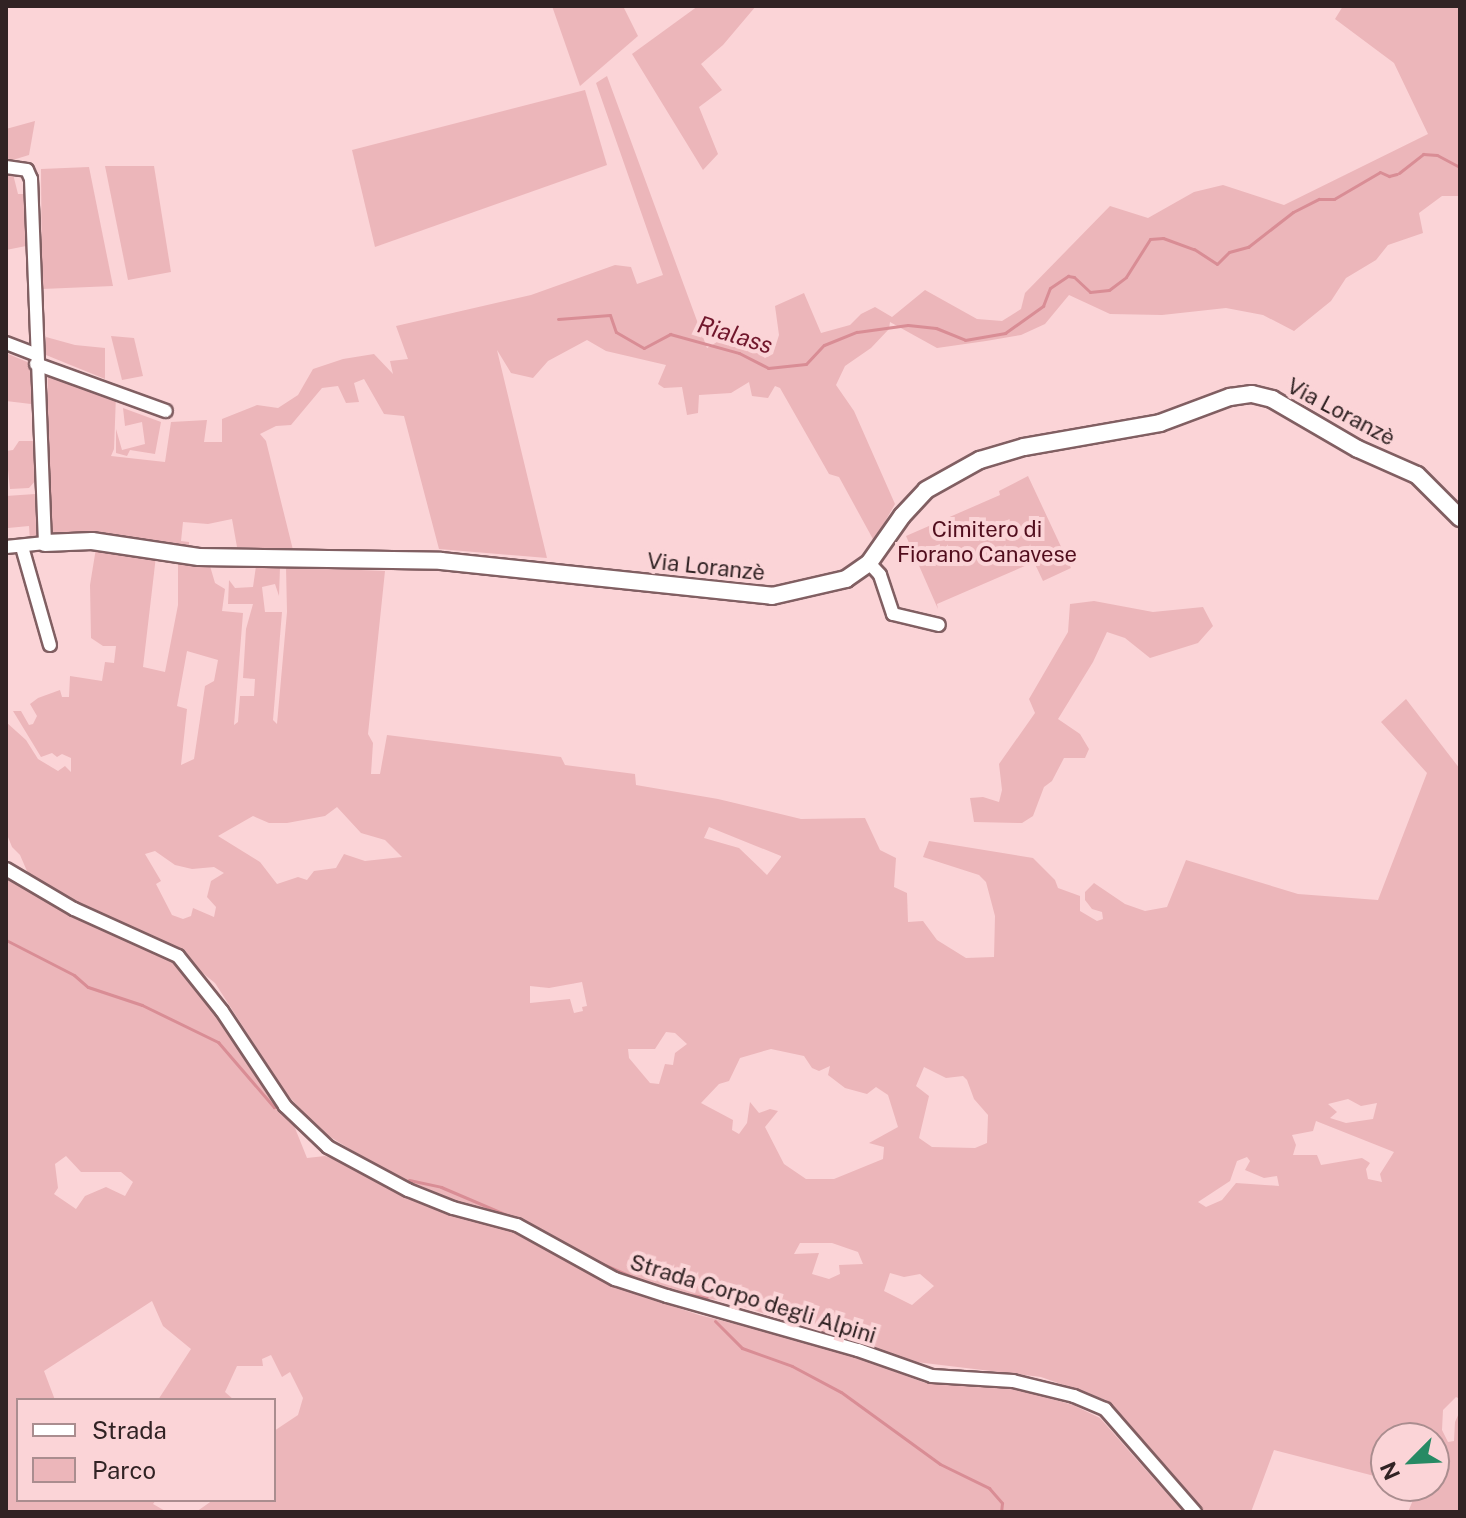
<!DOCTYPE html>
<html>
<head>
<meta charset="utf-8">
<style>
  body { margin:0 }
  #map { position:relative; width:1466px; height:1518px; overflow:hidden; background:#fbd4d7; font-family:"Public Sans",sans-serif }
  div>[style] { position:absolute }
  .green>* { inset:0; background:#ecb6ba }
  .stream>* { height:3px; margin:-1.5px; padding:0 1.5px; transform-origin:1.5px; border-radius:1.5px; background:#d98d95 }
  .roads { filter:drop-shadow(2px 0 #815f62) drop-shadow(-2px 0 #815f62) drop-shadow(0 2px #815f62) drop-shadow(0 -2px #815f62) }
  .minor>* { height:12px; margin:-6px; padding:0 6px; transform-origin:6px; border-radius:6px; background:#fff }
  .tertiary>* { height:16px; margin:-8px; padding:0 8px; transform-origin:8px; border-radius:8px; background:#fff }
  span { translate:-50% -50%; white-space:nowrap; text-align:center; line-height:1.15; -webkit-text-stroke:8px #fbd4d7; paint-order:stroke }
  .street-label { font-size:22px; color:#312324 }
  .park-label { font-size:22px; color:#510d1d }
  .water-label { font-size:24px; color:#71172c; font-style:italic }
  .frame { position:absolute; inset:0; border:8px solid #312324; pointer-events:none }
  .legend { position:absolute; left:16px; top:1398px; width:260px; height:104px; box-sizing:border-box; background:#fbd4d7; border:2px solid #aa8d8f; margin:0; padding:10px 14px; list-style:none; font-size:24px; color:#312324 }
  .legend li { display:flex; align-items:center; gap:16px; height:40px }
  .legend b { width:40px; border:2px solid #aa8d8f }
  .north { position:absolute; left:1370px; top:1422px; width:80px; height:80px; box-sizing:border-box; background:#fbd4d7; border:2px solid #aa8d8f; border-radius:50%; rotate:246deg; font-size:22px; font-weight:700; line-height:32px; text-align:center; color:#312324 }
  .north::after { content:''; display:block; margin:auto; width:28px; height:36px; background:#278a64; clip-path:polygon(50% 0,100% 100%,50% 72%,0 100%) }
</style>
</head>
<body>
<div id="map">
  <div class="green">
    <div style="clip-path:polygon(552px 6px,623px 6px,638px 36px,580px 86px)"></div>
    <div style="clip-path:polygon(698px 6px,756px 6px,723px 45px,701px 64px,722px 90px,699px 107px,718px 154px,703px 170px,632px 54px)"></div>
    <div style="clip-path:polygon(1343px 6px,1460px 6px,1460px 196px,1442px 196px,1419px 213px,1423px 233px,1388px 245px,1376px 260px,1346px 278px,1331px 301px,1294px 331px,1263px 315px,1226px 308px,1162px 315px,1110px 314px,1069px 295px,1045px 324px,1021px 335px,986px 341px,937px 348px,890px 322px,889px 329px,871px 348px,845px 366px,836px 385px,854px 411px,895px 504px,874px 541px,839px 477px,829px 474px,780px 388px,775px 386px,768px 398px,752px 396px,749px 382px,731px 393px,699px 395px,698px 413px,687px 415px,682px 387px,664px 388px,658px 384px,666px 365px,606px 351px,587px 340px,548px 361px,533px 378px,511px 373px,497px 350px,547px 558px,439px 549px,404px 416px,384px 414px,364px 379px,354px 383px,359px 402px,346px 403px,338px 386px,322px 388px,291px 425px,276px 426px,260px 434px,266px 441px,293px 550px,237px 547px,232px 519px,208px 524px,183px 522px,181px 541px,189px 542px,189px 550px,49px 539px,46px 459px,48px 373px,116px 395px,114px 449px,111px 456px,165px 462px,171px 422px,207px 420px,204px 442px,222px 442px,222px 419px,257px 405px,278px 408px,298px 395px,313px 369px,343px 359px,374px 354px,393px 374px,390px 361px,408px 359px,396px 326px,531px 295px,615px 265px,631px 267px,637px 284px,663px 275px,596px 83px,607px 76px,707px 348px,732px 333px,765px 358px,773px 354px,779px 335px,775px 306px,804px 293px,821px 333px,850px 325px,861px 314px,875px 307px,892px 317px,925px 290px,977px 319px,1002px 321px,1021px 309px,1025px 293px,1110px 206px,1148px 218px,1194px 192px,1223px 185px,1284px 205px,1428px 134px,1394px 63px,1335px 19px)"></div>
    <div style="clip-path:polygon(585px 90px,607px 165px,375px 247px,352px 150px)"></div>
    <div style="clip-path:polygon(35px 121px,29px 155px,6px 162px,6px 129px)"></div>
    <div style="clip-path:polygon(105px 166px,154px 166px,171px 272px,128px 280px)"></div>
    <div style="clip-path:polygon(89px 167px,113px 286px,42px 289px,41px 169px)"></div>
    <div style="clip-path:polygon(12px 170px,18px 194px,24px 194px,26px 246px,6px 250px,6px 172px)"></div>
    <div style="clip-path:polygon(111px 336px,134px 338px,143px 376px,122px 380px)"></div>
    <div style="clip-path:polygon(46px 337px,75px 345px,105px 348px,105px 379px,46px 355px)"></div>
    <div style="clip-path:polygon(6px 353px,32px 364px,31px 404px,6px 401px)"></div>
    <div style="clip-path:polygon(123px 408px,161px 422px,155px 454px,130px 450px,127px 456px,116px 453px,116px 429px,122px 450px,145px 444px,142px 422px,125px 426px)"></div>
    <div style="clip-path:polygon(19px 441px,35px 441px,36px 480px,29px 488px,10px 489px,6px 451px,13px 450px)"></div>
    <div style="clip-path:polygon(1028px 476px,1071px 568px,1043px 581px,1034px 562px,937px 604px,938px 609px,906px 536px,1000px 495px,999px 491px)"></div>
    <div style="clip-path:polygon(35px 494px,37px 539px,30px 541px,29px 526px,8px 528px,6px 544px,6px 496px)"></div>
    <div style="clip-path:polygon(evenodd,96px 548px,156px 556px,143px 667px,165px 672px,178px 605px,178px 564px,210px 566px,215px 583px,225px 589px,222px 611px,243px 613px,234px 725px,238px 722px,240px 696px,254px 696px,255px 679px,243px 678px,246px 629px,253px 604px,228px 604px,229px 580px,235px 588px,253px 587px,256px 566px,280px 567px,279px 596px,275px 584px,262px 587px,265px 612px,282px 612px,273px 720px,277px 724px,287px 612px,286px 567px,385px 571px,368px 734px,373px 743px,371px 774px,380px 774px,387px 735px,561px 757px,565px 765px,635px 774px,636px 785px,718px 799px,801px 819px,865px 818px,880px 850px,896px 858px,894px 887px,907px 893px,908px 922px,923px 921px,937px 940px,966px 958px,994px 957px,995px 916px,986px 882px,979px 875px,923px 857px,929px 841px,1033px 858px,1055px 880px,1058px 888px,1080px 896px,1080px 911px,1097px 921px,1103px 919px,1102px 912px,1092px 909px,1085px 900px,1085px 892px,1094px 883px,1125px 904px,1145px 911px,1167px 907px,1186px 860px,1298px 894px,1378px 900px,1427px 773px,1381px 722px,1406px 699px,1460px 769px,1460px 1399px,1456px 1397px,1443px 1410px,1442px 1430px,1448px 1442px,1454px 1441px,1455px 1422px,1460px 1411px,1460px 1512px,1408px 1512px,1418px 1488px,1412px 1486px,1434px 1486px,1434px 1438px,1386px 1438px,1386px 1479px,1274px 1450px,1251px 1512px,1204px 1512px,1106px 1400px,1041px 1377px,916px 1362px,725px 1301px,669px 1294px,617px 1276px,515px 1220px,418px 1191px,319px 1130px,285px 1092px,215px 983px,174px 950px,80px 907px,30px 878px,20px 855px,12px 847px,6px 832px,6px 722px,26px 740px,38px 759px,58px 771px,65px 766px,71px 772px,71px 758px,62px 754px,57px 757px,52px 753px,41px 757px,13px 711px,21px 711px,29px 725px,33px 724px,37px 716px,30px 704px,38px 698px,60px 690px,62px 697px,69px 697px,70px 676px,102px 681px,105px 662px,114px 663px,116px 646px,103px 646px,91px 638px,90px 585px,96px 548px,187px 651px,218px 660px,214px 681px,205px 686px,194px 759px,181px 765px,187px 709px,177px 706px,187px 651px,96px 548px,337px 807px,361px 833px,385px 840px,402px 857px,365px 861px,344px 854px,336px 868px,314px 871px,307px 880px,298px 877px,277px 884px,260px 862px,218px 836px,253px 816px,269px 823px,287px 823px,325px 816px,337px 807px,96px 548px,709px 827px,781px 856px,781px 857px,767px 875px,739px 848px,704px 838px,709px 827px,96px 548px,155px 851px,175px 865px,192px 869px,214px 867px,224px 873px,211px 881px,207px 897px,216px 907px,214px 917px,193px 908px,191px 916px,183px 919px,172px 915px,156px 884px,161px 881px,145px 854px,155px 851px,96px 548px,582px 982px,587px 1006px,582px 1007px,583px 1011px,574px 1013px,570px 999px,530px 1003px,530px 986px,549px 988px,582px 982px,96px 548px,666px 1032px,675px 1033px,687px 1044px,675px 1053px,673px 1065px,665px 1064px,659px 1084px,650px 1083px,629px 1058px,628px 1049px,655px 1049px,666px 1032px,96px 548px,771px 1049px,804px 1056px,812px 1068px,819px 1071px,830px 1066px,828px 1075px,845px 1088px,867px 1094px,876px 1087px,888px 1095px,898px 1127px,869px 1143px,884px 1147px,883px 1159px,834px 1179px,806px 1179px,784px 1164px,765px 1127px,778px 1111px,770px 1109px,759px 1113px,750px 1102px,747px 1123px,739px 1134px,732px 1130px,733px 1120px,701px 1103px,719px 1084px,729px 1081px,740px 1058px,771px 1049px,96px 548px,924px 1067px,946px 1078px,963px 1076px,967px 1080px,974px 1099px,988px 1115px,987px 1143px,975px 1148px,932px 1147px,919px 1138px,929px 1096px,916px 1086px,924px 1067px,96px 548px,1348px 1099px,1361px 1106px,1377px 1103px,1373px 1119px,1346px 1123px,1330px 1118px,1337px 1112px,1328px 1104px,1348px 1099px,96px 548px,1316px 1121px,1394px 1152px,1380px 1174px,1382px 1182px,1368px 1179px,1366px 1169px,1370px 1163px,1362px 1158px,1321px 1165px,1317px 1155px,1293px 1155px,1296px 1145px,1292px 1135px,1313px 1131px,1316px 1121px,96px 548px,1247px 1157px,1250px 1161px,1245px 1170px,1264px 1178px,1277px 1176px,1279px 1186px,1236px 1183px,1222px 1200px,1206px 1207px,1198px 1202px,1230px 1181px,1237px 1161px,1247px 1157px,96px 548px,800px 1243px,832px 1243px,858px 1252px,863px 1264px,839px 1265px,840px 1274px,829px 1279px,812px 1274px,819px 1253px,794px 1254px,800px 1243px,96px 548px,890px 1273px,904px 1277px,920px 1274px,934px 1286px,912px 1305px,884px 1291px,890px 1273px)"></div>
    <div style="clip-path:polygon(1094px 601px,1153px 612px,1203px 607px,1213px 626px,1198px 643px,1150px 658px,1125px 638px,1107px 632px,1093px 662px,1058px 719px,1080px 734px,1089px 749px,1085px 758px,1064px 758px,1052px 781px,1044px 787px,1033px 816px,1022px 823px,974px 822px,970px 798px,983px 797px,999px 802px,1002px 790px,999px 764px,1035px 713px,1029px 699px,1068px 632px,1070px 604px)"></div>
    <div style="clip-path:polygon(evenodd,6px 877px,50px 904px,166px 956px,191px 978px,293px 1123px,307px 1158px,325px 1156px,349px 1165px,518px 1234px,613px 1286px,699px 1315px,830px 1347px,925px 1383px,1010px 1387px,1073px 1405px,1100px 1418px,1183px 1512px,196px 1512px,213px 1500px,274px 1500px,274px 1431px,298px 1415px,303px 1398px,290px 1372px,282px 1377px,271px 1355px,262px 1359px,263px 1366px,237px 1366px,225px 1392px,234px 1400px,158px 1400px,191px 1349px,163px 1326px,152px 1301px,44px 1371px,55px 1400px,18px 1400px,18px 1500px,156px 1500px,153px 1504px,167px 1512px,6px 1512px,6px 877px,66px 1156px,81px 1172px,121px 1172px,133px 1182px,125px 1196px,106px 1187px,85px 1196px,76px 1209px,54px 1194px,58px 1188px,55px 1164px,66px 1156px)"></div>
  </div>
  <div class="stream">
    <div style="left:1399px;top:173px;width:31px;rotate:-38deg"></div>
    <div style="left:1423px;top:154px;width:14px;rotate:4deg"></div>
    <div style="left:1437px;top:155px;width:26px;rotate:28deg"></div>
    <div style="left:558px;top:319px;width:52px;rotate:-4.4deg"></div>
    <div style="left:610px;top:315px;width:18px;rotate:71deg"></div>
    <div style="left:616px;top:332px;width:32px;rotate:30deg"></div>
    <div style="left:644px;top:348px;width:30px;rotate:-28deg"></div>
    <div style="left:670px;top:334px;width:72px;rotate:15.4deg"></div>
    <div style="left:739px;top:353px;width:33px;rotate:27deg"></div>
    <div style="left:768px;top:368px;width:38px;rotate:-6deg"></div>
    <div style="left:806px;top:364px;width:26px;rotate:-47deg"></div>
    <div style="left:824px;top:345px;width:35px;rotate:-22deg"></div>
    <div style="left:857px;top:332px;width:51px;rotate:-7.8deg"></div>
    <div style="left:908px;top:325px;width:28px;rotate:6deg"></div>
    <div style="left:936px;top:328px;width:31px;rotate:22deg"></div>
    <div style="left:965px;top:340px;width:41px;rotate:-9.9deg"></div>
    <div style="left:1005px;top:333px;width:47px;rotate:-35.4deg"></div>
    <div style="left:1043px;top:306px;width:19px;rotate:-69deg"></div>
    <div style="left:1050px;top:288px;width:22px;rotate:-34deg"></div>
    <div style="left:1068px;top:276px;width:6px;rotate:9deg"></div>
    <div style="left:1074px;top:277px;width:22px;rotate:43deg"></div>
    <div style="left:1090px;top:292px;width:19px;rotate:-6deg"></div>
    <div style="left:1109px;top:290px;width:21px;rotate:-37deg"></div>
    <div style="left:1126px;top:277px;width:45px;rotate:-57.7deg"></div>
    <div style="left:1150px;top:239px;width:13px;rotate:-4deg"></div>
    <div style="left:1163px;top:238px;width:33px;rotate:20deg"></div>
    <div style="left:1194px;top:249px;width:27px;rotate:33deg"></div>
    <div style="left:1217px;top:264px;width:17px;rotate:-45deg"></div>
    <div style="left:1229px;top:252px;width:20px;rotate:-15deg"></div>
    <div style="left:1248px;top:247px;width:57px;rotate:-37.9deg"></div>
    <div style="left:1293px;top:212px;width:29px;rotate:-27deg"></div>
    <div style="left:1319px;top:199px;width:15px"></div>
    <div style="left:1334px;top:199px;width:53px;rotate:-30.4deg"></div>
    <div style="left:1380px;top:172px;width:10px;rotate:24deg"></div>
    <div style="left:1389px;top:176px;width:8px;rotate:-14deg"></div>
    <div style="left:6px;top:940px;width:76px;rotate:27.2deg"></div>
    <div style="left:74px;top:975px;width:18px;rotate:41deg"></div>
    <div style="left:88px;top:987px;width:57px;rotate:18.4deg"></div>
    <div style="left:142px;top:1005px;width:85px;rotate:26deg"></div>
    <div style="left:218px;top:1042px;width:86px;rotate:49.3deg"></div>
    <div style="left:274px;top:1107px;width:4px;rotate:-14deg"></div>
    <div style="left:409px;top:1180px;width:33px;rotate:12deg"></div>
    <div style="left:441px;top:1187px;width:92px;rotate:23deg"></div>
    <div style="left:526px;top:1223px;width:68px;rotate:29.2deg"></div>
    <div style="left:591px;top:1259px;width:61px;rotate:23.2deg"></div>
    <div style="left:677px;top:1293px;width:30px;rotate:8deg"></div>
    <div style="left:715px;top:1321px;width:38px;rotate:45deg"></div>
    <div style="left:742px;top:1348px;width:53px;rotate:19.8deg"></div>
    <div style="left:792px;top:1366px;width:55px;rotate:28deg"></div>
    <div style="left:841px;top:1392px;width:122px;rotate:36deg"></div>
    <div style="left:940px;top:1464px;width:55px;rotate:26.1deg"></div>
    <div style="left:989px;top:1488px;width:20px;rotate:49deg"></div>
    <div style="left:1002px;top:1503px;width:9px;rotate:96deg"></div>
  </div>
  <div class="roads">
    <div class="minor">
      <div style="left:6px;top:167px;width:21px;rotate:8deg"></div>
      <div style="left:27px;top:170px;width:10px;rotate:66deg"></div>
      <div style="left:31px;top:179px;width:364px;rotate:87.8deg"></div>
      <div style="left:45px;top:543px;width:39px;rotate:174deg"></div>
      <div style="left:6px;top:343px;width:33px;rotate:21deg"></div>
      <div style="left:36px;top:364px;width:138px;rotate:19.9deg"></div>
      <div style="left:22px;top:547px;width:102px;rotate:74.1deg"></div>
      <div style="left:869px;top:563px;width:16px;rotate:47deg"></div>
      <div style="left:880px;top:575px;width:41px;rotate:71.6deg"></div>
      <div style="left:893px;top:614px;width:47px;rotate:13.4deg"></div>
      <div style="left:6px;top:869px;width:79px;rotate:30.5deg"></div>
      <div style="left:74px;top:909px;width:114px;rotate:24.3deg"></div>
      <div style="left:178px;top:956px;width:70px;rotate:51.3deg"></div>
      <div style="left:222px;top:1011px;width:114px;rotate:56.4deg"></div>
      <div style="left:285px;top:1106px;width:59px;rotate:43.6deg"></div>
      <div style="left:328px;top:1147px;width:91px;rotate:28.3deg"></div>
      <div style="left:408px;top:1190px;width:48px;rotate:21.8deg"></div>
      <div style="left:453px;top:1208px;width:66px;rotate:14.9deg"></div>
      <div style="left:517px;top:1225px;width:112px;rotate:28.9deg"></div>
      <div style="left:615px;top:1279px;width:55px;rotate:18.1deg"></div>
      <div style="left:667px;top:1296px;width:198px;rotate:15.8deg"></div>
      <div style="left:858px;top:1350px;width:78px;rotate:19.4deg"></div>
      <div style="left:932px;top:1376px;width:81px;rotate:3.5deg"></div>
      <div style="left:1013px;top:1381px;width:63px;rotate:13.8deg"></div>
      <div style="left:1074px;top:1396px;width:34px;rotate:23deg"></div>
      <div style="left:1105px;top:1409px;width:137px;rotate:48.9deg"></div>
    </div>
    <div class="tertiary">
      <div style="left:45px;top:543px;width:47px;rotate:-2.4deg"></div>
      <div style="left:92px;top:541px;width:108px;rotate:8.5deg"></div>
      <div style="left:199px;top:557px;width:242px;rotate:0.9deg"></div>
      <div style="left:441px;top:561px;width:333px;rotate:6deg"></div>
      <div style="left:772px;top:596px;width:76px;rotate:-12.9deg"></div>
      <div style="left:846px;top:579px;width:28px;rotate:-35deg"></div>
      <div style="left:869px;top:563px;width:57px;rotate:-54.9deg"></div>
      <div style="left:902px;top:516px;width:35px;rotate:-47deg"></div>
      <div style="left:926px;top:490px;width:62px;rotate:-29.1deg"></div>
      <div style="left:980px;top:460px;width:46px;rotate:-16.5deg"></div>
      <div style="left:1024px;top:447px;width:138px;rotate:-10deg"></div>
      <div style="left:1160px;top:423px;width:75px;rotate:-20.4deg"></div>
      <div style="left:1230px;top:397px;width:22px;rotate:-8deg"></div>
      <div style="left:1252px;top:394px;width:21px;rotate:14deg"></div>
      <div style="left:1272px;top:399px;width:99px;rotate:30.2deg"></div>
      <div style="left:1358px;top:449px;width:64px;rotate:23.8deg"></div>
      <div style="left:1417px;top:475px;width:61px;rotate:45deg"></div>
    </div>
  </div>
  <div class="street-label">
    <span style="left:1341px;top:412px;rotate:28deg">Via Loranzè</span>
    <span style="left:706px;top:567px;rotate:6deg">Via Loranzè</span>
    <span style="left:753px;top:1299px;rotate:17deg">Strada Corpo degli Alpini</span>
  </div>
  <div class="park-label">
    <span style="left:987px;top:542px">Cimitero di<br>Fiorano Canavese</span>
  </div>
  <div class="water-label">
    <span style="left:735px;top:335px;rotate:17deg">Rialass</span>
  </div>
  <div class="frame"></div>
  <ul class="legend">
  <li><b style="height:10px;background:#fff"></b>Strada</li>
  <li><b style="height:22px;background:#ecb6ba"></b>Parco</li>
  </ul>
  <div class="north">N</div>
</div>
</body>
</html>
